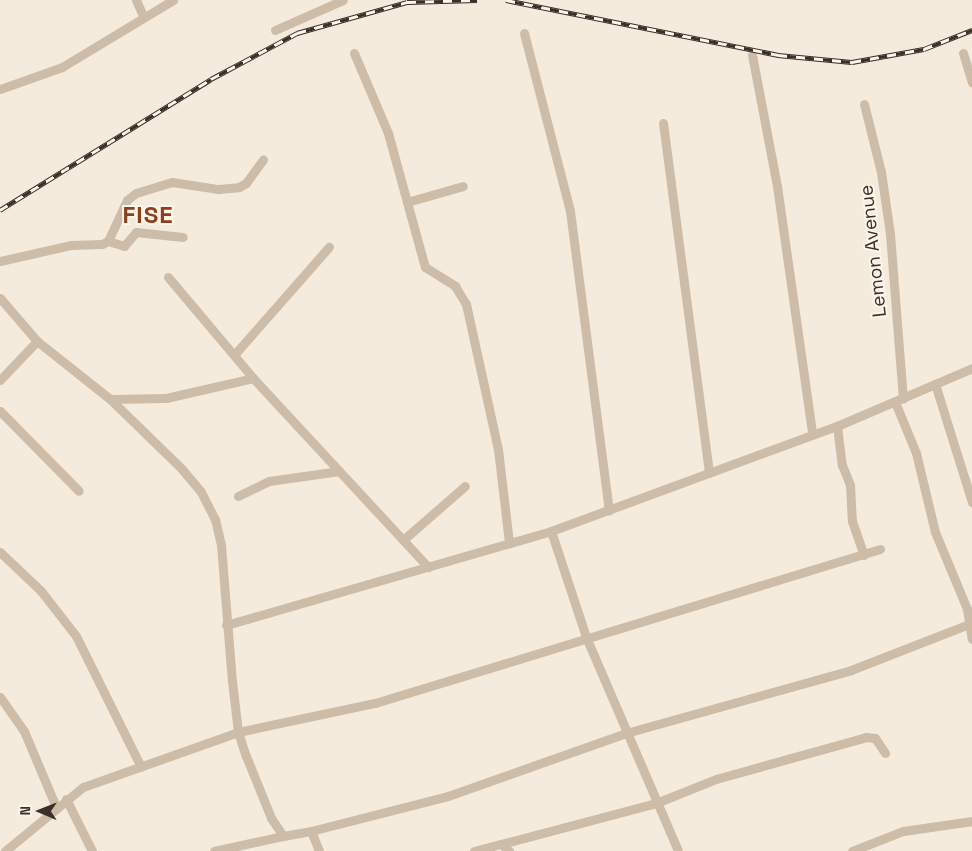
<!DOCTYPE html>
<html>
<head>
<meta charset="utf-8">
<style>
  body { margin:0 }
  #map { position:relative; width:972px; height:851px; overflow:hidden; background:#f4ebdd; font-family:"Space Grotesk",sans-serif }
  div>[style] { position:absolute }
  .minor>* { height:9px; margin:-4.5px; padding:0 4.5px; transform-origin:4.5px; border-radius:4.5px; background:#cdbca8 }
  .rail>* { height:5px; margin-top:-2.5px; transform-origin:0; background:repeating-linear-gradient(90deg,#fbf5ea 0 9px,#3a2f29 0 18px); box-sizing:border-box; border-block:1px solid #3a2f29 }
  span { translate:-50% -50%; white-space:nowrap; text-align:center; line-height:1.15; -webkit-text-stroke:4px #fbf5ea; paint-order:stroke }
  .street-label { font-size:19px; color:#3a2f29 }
  .district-label { font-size:24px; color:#8e401c; font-weight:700; letter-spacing:1px }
  .north { position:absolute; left:15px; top:786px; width:50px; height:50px; -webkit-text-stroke:4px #fbf5ea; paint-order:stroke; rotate:271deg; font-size:14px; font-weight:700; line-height:20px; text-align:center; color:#3a2f29 }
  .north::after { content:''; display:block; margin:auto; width:18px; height:22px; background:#3a2f29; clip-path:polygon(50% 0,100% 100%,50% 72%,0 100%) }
</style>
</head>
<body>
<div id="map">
  <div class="minor">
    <div style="left:136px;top:0;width:17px;rotate:66deg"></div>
    <div style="left:275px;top:30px;width:74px;rotate:-23.8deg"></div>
    <div style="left:524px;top:33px;width:184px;rotate:75.5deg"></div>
    <div style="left:570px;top:211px;width:302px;rotate:82.6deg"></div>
    <div style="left:354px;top:53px;width:87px;rotate:67deg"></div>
    <div style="left:388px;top:133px;width:139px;rotate:74.6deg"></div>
    <div style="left:425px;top:267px;width:36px;rotate:32deg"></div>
    <div style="left:455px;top:286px;width:21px;rotate:59deg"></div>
    <div style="left:466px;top:304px;width:148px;rotate:77.6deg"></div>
    <div style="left:498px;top:449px;width:95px;rotate:83.3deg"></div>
    <div style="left:963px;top:53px;width:31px;rotate:73deg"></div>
    <div style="left:752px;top:55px;width:133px;rotate:79.2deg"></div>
    <div style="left:777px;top:186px;width:249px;rotate:81.9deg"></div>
    <div style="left:0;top:89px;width:66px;rotate:-19.5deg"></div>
    <div style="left:62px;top:67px;width:130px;rotate:-31.1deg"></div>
    <div style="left:864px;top:104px;width:70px;rotate:76deg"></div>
    <div style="left:881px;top:172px;width:63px;rotate:81.7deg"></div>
    <div style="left:890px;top:234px;width:165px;rotate:85.5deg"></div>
    <div style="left:663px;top:123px;width:353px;rotate:82.5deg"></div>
    <div style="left:407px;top:202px;width:58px;rotate:-15.9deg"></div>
    <div style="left:108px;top:241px;width:17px;rotate:17deg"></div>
    <div style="left:124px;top:246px;width:18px;rotate:-49deg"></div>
    <div style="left:136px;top:232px;width:47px;rotate:6.1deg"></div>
    <div style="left:0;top:261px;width:73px;rotate:-12.7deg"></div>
    <div style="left:71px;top:245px;width:31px;rotate:-2deg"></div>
    <div style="left:102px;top:244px;width:7px;rotate:-27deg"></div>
    <div style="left:108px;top:241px;width:45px;rotate:-65.1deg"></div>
    <div style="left:127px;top:200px;width:11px;rotate:-38deg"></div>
    <div style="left:136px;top:193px;width:38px;rotate:-17deg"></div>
    <div style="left:172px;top:182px;width:47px;rotate:8.7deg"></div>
    <div style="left:218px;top:189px;width:21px;rotate:-5deg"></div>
    <div style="left:239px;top:187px;width:8px;rotate:-30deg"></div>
    <div style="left:246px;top:183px;width:29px;rotate:-54deg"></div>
    <div style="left:168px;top:277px;width:132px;rotate:49.9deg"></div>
    <div style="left:0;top:298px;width:57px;rotate:49.3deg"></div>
    <div style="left:37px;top:341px;width:93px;rotate:38.5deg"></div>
    <div style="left:110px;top:399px;width:99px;rotate:44.2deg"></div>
    <div style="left:181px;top:468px;width:31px;rotate:50deg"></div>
    <div style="left:201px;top:492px;width:30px;rotate:63deg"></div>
    <div style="left:215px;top:519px;width:27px;rotate:77deg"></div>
    <div style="left:221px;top:545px;width:136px;rotate:85.4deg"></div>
    <div style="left:232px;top:681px;width:51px;rotate:83.3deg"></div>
    <div style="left:238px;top:732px;width:25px;rotate:72deg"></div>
    <div style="left:246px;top:756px;width:67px;rotate:68deg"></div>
    <div style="left:271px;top:818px;width:22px;rotate:56deg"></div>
    <div style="left:283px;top:836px;width:28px;rotate:-10deg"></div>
    <div style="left:311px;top:831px;width:22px;rotate:68deg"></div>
    <div style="left:234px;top:355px;width:144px;rotate:-48.7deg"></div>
    <div style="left:0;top:380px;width:54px;rotate:-46.5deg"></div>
    <div style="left:935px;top:384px;width:124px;rotate:72.6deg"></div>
    <div style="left:110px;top:399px;width:56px;rotate:-1deg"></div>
    <div style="left:166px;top:398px;width:89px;rotate:-12.9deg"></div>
    <div style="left:253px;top:378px;width:258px;rotate:47.2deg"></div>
    <div style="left:895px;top:402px;width:55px;rotate:67.6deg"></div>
    <div style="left:916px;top:453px;width:81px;rotate:76.5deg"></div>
    <div style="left:935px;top:532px;width:83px;rotate:67.4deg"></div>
    <div style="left:967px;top:609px;width:30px;rotate:81deg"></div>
    <div style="left:0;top:411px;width:112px;rotate:45.4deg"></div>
    <div style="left:837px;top:426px;width:39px;rotate:83deg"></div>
    <div style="left:842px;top:465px;width:22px;rotate:68deg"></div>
    <div style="left:850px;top:485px;width:36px;rotate:87deg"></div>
    <div style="left:852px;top:521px;width:36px;rotate:71deg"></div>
    <div style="left:238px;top:496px;width:34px;rotate:-26deg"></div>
    <div style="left:269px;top:481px;width:71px;rotate:-8.1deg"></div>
    <div style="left:551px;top:531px;width:112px;rotate:71.7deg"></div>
    <div style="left:586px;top:637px;width:233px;rotate:66.7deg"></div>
    <div style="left:403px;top:540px;width:82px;rotate:-41.1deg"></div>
    <div style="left:0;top:552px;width:57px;rotate:43.6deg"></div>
    <div style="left:41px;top:591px;width:57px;rotate:52.1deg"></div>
    <div style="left:76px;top:636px;width:146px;rotate:63.6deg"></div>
    <div style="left:226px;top:625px;width:338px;rotate:-16.1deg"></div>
    <div style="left:551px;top:531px;width:305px;rotate:-20.2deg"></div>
    <div style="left:837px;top:426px;width:147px;rotate:-23.2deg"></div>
    <div style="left:0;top:697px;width:42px;rotate:54.8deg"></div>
    <div style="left:24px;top:731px;width:82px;rotate:67.2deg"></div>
    <div style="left:66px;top:799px;width:58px;rotate:63.4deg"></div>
    <div style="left:311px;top:831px;width:141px;rotate:-14.3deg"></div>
    <div style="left:448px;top:796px;width:189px;rotate:-19.5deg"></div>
    <div style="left:626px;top:733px;width:234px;rotate:-15.6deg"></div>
    <div style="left:851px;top:670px;width:127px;rotate:-21.3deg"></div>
    <div style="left:501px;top:844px;width:160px;rotate:-14.8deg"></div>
    <div style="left:656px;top:803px;width:65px;rotate:-21.8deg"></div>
    <div style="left:716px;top:779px;width:156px;rotate:-15.6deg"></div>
    <div style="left:866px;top:737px;width:9px;rotate:6deg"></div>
    <div style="left:875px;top:738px;width:18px;rotate:56deg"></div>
    <div style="left:5px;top:851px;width:101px;rotate:-39.4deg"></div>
    <div style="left:83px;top:787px;width:164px;rotate:-19.5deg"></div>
    <div style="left:238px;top:732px;width:140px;rotate:-12deg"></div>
    <div style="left:375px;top:703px;width:528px;rotate:-16.96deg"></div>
    <div style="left:214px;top:851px;width:71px;rotate:-12.3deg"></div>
    <div style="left:474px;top:851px;width:28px;rotate:-15deg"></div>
    <div style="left:501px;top:844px;width:11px;rotate:41deg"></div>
    <div style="left:852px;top:851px;width:55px;rotate:-21.4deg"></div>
    <div style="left:903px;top:831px;width:70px;rotate:-8.2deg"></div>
  </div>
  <div class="rail">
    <div style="left:506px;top:0;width:278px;rotate:11.4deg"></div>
    <div style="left:778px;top:55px;width:74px;rotate:5.4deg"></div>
    <div style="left:852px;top:62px;width:73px;rotate:-10.2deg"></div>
    <div style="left:924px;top:49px;width:52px;rotate:-21.6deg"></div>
    <div style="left:0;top:210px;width:248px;rotate:-31.8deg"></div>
    <div style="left:211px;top:79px;width:98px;rotate:-28.1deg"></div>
    <div style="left:297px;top:33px;width:114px;rotate:-15.7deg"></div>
    <div style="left:407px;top:2px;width:70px;rotate:-1.6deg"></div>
  </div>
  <div class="street-label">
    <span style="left:873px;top:251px;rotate:-96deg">Lemon Avenue</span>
  </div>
  <div class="district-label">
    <span style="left:148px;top:215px">FISE</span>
  </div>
  <div class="north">N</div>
</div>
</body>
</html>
